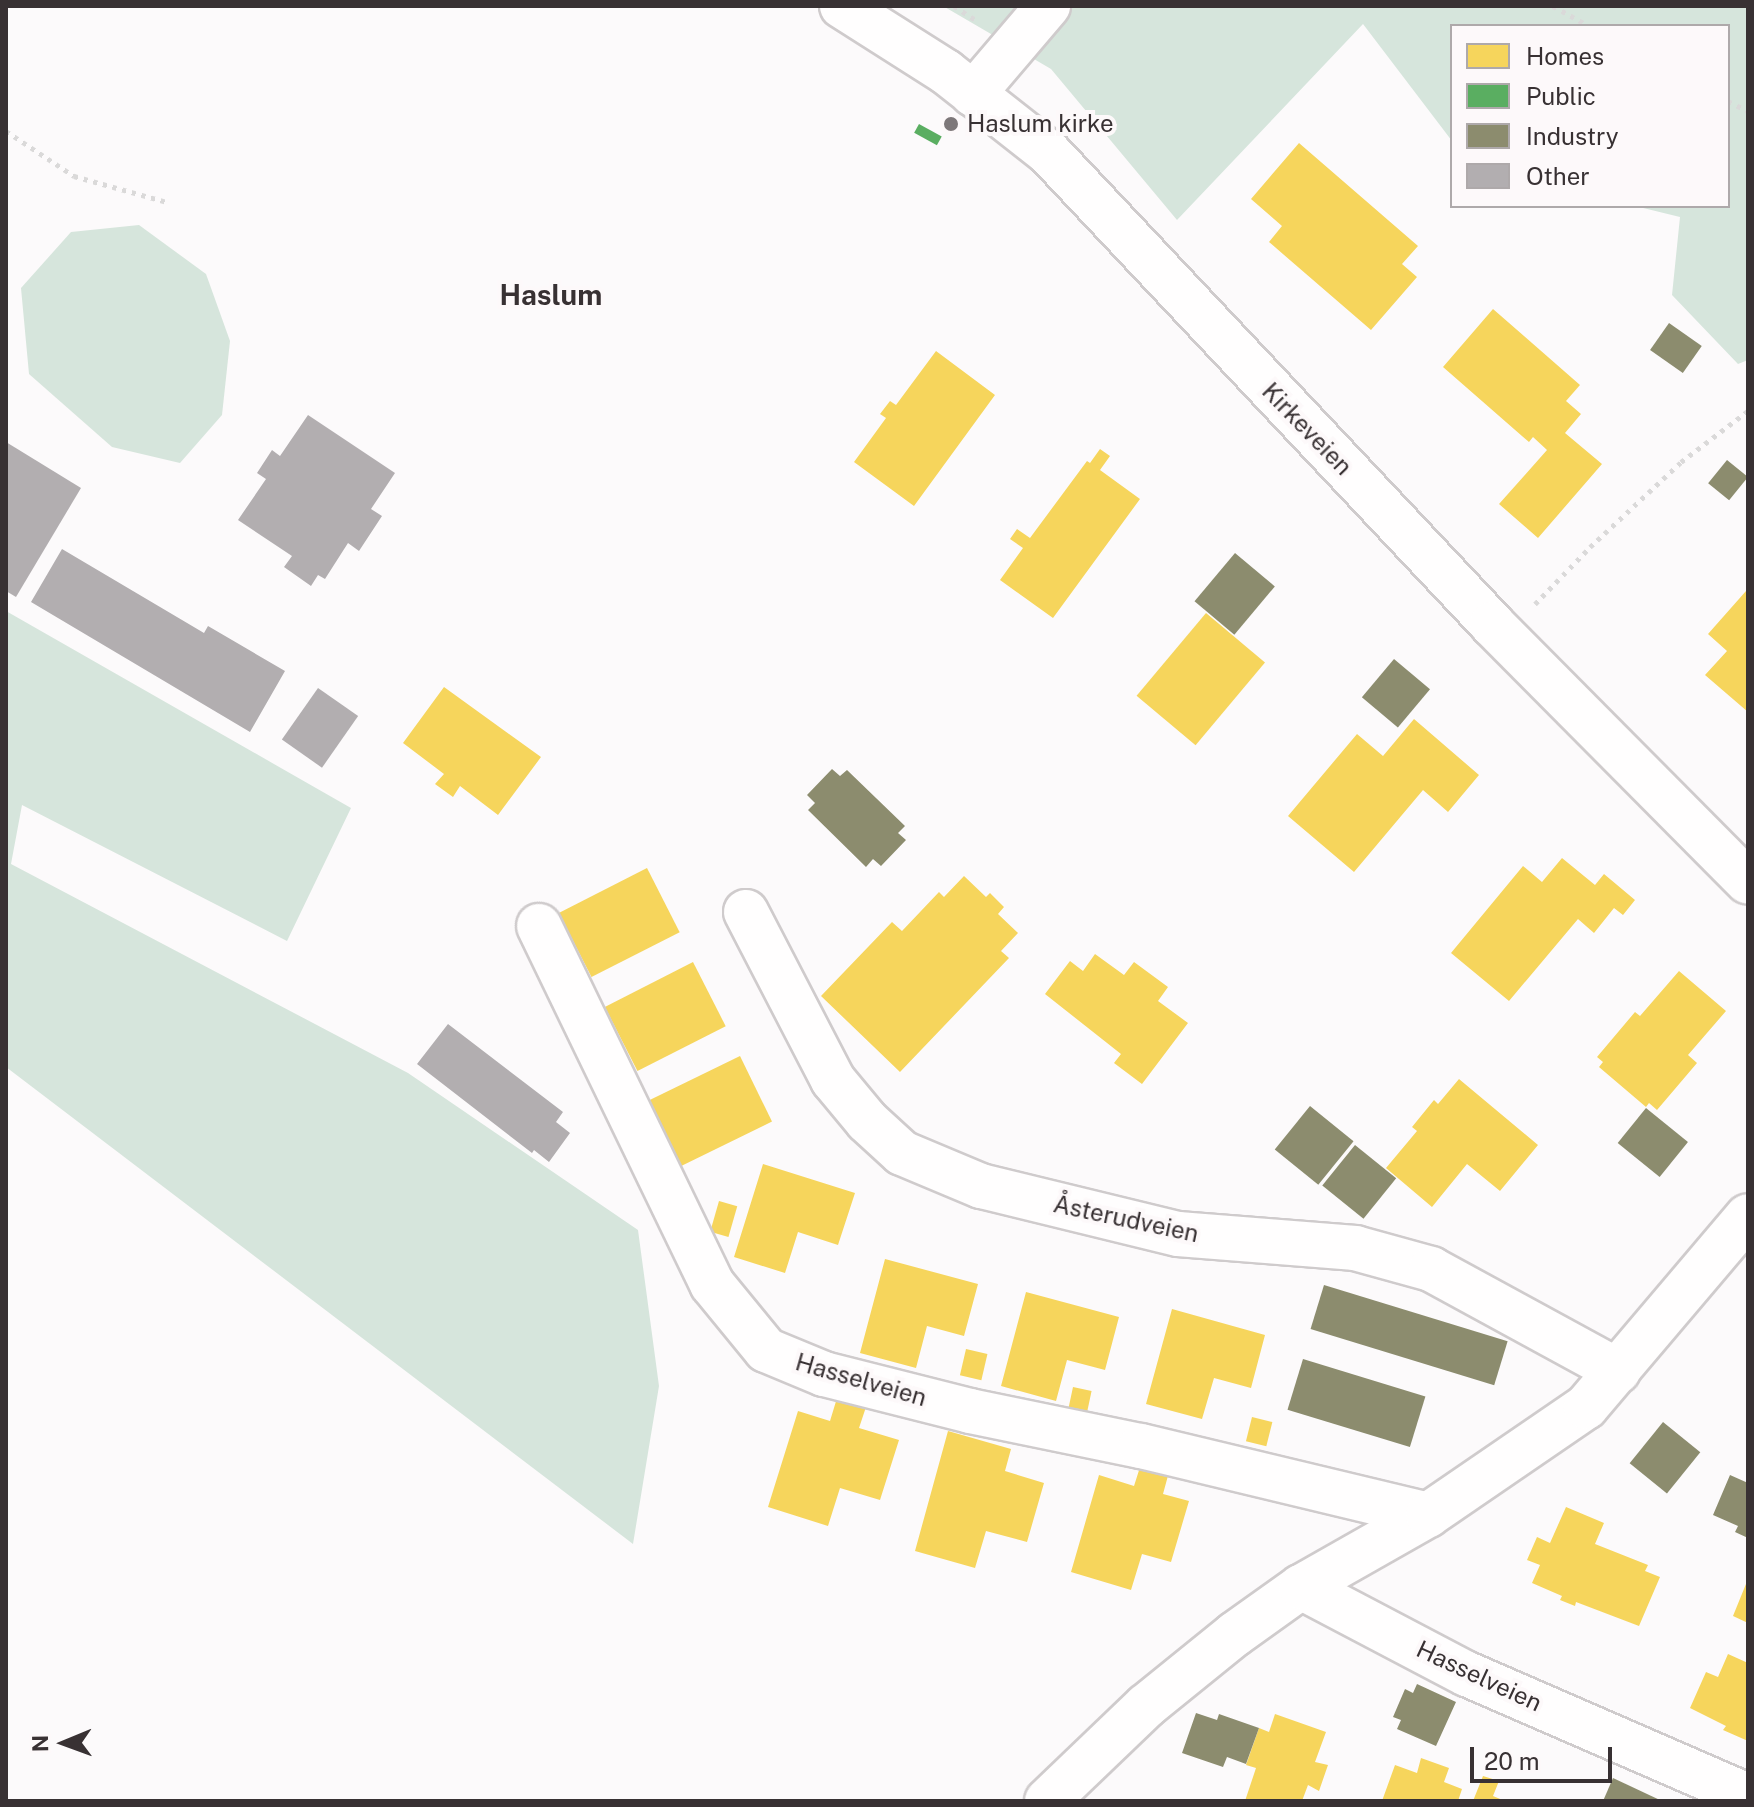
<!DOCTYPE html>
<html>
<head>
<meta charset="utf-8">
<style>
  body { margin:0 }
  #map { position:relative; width:1754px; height:1807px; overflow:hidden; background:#fcfafb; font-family:"Public Sans",sans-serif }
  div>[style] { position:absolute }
  .green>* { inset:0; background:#d6e5dc }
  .homes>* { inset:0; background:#f6d55c; transform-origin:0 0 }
  .public>* { inset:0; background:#5aae61; transform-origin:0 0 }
  .industry>* { inset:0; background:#8c8c6e; transform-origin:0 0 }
  .building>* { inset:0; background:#b2aeb0; transform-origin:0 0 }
  .path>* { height:5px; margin-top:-2.5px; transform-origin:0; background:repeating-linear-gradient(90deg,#dad9d9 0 4px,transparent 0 10px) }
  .roads { filter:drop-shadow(2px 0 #cfcbcc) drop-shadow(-2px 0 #cfcbcc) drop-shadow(0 2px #cfcbcc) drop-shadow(0 -2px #cfcbcc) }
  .minor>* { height:44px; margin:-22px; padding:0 22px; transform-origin:22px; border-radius:22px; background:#fffefe }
  .major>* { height:44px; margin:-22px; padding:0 22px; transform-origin:22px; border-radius:22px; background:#fffefe }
  .dots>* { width:22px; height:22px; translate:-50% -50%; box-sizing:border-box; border:4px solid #fdf9fa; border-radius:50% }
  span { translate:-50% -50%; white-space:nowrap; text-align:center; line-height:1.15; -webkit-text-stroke:8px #fdf9fa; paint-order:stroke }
  .poi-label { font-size:24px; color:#383133 }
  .left { translate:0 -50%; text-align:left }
  .street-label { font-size:24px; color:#383133 }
  .quarter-label { font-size:28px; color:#383133; font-weight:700 }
  .frame { position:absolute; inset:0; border:8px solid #383133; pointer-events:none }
  .legend { position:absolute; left:1450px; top:24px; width:280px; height:184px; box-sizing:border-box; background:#fdf9fa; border:2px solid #aea9aa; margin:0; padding:10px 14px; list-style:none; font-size:24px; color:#383133 }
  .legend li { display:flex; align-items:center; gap:16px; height:40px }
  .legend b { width:40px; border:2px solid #aea9aa }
  .north { position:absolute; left:24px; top:1703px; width:80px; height:80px; -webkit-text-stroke:6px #fdf9fa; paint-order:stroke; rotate:269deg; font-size:22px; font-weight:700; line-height:32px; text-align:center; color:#383133 }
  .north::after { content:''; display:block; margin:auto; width:28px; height:36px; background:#383133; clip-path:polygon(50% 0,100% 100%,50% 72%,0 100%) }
  .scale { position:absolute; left:1470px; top:1747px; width:142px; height:36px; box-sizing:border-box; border:4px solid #383133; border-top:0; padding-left:10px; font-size:24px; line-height:28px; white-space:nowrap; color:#383133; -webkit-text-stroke:6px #fdf9fa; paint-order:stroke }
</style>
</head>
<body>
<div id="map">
  <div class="green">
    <div style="clip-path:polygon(943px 6px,1748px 6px,1748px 360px,1738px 364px,1672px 295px,1680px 217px,1635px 206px,1728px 206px,1728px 26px,1452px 26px,1452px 141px,1363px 24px,1177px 220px,1051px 69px)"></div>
    <div style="clip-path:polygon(139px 225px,206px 274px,230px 341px,222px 415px,180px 463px,112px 447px,29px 374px,21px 288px,71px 232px)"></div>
    <div style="clip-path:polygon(6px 611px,351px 808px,287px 941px,22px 805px,11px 864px,408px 1073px,638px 1230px,659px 1386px,633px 1544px,6px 1067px)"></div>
  </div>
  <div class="homes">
    <div style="clip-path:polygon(1299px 143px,1418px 246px,1402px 264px,1417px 277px,1371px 330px,1269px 242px,1282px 226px,1251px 199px)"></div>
    <div style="clip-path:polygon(1493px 309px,1580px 385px,1566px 401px,1581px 414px,1565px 433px,1602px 464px,1538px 538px,1499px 504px,1547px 450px,1533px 437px,1529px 442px,1443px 367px)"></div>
    <div style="clip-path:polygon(936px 351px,995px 395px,914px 506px,854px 462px,886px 418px,880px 414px,890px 401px,896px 405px)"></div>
    <div style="clip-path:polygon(1100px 449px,1110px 456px,1100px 470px,1140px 499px,1053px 618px,1000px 580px,1023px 548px,1010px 539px,1017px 529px,1030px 538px,1087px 461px,1090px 463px)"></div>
    <div style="clip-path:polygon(1746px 591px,1748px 592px,1748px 712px,1705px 675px,1727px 651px,1708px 634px)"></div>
    <div style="left:1206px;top:613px;width:77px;height:108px;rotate:40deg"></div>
    <div style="clip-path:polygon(444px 687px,541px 757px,498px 815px,460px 786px,453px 797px,435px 784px,444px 774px,403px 743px)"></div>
    <div style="clip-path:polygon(1414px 719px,1479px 775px,1448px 812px,1423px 790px,1354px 872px,1288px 816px,1357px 734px,1383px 756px)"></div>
    <div style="clip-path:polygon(1562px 858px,1595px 885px,1604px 874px,1635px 900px,1623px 915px,1614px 908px,1594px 933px,1578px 919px,1509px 1001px,1451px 953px,1523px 866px,1542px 882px)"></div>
    <div style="left:647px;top:868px;width:72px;height:99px;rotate:63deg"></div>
    <div style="clip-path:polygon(964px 876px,986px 897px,990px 893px,1004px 907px,998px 914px,1018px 933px,1001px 951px,1009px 958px,900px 1072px,821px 996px,892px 922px,902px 931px,939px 892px,944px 897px)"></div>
    <div style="clip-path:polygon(1095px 954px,1124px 975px,1134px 962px,1168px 987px,1158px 1001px,1188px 1023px,1142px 1084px,1114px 1063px,1121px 1054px,1045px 994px,1070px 961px,1083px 971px)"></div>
    <div style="left:693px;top:962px;width:72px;height:99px;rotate:63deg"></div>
    <div style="clip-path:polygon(1679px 971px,1726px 1011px,1688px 1055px,1697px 1063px,1657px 1110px,1649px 1103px,1646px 1107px,1599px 1067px,1603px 1062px,1597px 1057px,1635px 1012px,1640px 1016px)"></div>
    <div style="left:740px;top:1056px;width:73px;height:101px;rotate:64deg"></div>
    <div style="clip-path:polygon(1459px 1079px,1538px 1145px,1500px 1191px,1467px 1164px,1432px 1207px,1386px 1168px,1417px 1131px,1412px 1127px,1434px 1100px,1438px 1104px)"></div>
    <div style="clip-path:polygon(763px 1164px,855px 1193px,838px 1245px,798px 1232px,785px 1273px,734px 1257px)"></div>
    <div style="left:719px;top:1201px;width:19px;height:32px;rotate:16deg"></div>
    <div style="clip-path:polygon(885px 1259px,978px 1284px,964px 1336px,927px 1326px,916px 1368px,860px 1353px)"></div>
    <div style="clip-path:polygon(1026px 1292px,1119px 1317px,1105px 1370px,1067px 1360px,1056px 1401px,1001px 1386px)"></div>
    <div style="clip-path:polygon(1172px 1309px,1265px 1335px,1251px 1388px,1214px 1378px,1202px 1419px,1146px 1404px)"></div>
    <div style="left:966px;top:1349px;width:22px;height:27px;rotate:13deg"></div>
    <div style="left:1073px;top:1387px;width:19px;height:22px;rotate:12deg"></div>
    <div style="clip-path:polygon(837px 1398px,866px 1407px,859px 1428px,899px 1440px,880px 1500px,840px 1488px,828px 1526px,768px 1507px,798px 1411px,830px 1421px)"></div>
    <div style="left:1252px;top:1417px;width:21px;height:25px;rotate:14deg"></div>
    <div style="clip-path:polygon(948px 1431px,1011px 1449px,1005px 1471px,1044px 1483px,1027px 1542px,986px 1531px,975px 1568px,915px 1551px)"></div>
    <div style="clip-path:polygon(1141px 1464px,1169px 1472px,1163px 1494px,1189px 1501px,1171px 1562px,1142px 1554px,1131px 1590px,1071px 1572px,1099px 1475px,1134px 1486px)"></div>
    <div style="clip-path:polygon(1566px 1507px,1604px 1523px,1595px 1544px,1648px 1565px,1645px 1571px,1660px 1577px,1639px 1626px,1576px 1602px,1575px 1606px,1560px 1600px,1562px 1596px,1532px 1583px,1540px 1565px,1527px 1560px,1537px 1537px,1550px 1543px)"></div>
    <div style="clip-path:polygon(1748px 1579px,1748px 1623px,1733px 1616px)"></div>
    <div style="clip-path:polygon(1728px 1654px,1748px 1663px,1748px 1741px,1723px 1730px,1726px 1726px,1690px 1708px,1706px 1672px,1718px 1677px)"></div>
    <div style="clip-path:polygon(1275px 1714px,1326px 1732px,1315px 1762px,1328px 1765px,1319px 1791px,1308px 1785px,1302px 1801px,1245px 1801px,1256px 1768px,1246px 1765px,1259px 1728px,1269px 1732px)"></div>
    <div style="clip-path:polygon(1421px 1758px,1449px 1768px,1444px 1782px,1462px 1789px,1458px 1801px,1382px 1801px,1395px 1765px,1417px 1773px)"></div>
    <div style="clip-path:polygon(1483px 1776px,1499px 1781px,1493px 1796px,1505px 1801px,1473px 1801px)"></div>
  </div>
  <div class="public">
    <div style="left:919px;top:124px;width:26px;height:10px;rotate:29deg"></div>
  </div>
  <div class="industry">
    <div style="left:1669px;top:323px;width:40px;height:33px;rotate:35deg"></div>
    <div style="left:1727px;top:460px;width:27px;height:30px;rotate:39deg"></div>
    <div style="left:1235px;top:553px;width:52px;height:63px;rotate:40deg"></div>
    <div style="left:1394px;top:659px;width:47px;height:50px;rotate:40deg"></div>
    <div style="clip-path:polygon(832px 769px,840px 776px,847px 770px,905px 826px,898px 833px,906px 840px,881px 866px,873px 859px,866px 867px,808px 810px,815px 803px,807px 795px)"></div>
    <div style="left:1310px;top:1106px;width:56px;height:56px;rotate:39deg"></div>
    <div style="left:1646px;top:1108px;width:54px;height:45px;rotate:39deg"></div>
    <div style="left:1355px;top:1145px;width:53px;height:52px;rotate:39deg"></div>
    <div style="left:1324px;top:1285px;width:192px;height:46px;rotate:17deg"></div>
    <div style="left:1303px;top:1359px;width:128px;height:53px;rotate:17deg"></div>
    <div style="left:1663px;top:1422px;width:48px;height:53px;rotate:39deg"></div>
    <div style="clip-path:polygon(1730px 1475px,1748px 1483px,1748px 1538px,1735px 1532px,1738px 1526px,1713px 1515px)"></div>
    <div style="clip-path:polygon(1417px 1684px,1456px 1702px,1436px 1746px,1397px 1729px,1401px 1720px,1393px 1717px,1405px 1689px,1413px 1693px)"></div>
    <div style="clip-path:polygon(1196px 1713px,1217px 1720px,1219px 1714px,1259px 1728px,1246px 1764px,1227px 1757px,1223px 1767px,1182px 1753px)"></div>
    <div style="clip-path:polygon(1613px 1778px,1662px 1801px,1603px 1801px)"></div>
  </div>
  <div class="building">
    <div style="clip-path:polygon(308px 415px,395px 473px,371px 509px,382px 516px,359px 551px,348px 543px,325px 579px,318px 575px,311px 586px,284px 567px,292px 556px,238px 520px,266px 479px,257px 473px,272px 450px,280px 456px)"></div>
    <div style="clip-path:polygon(6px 442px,81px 488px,16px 597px,6px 591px)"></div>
    <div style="clip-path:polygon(62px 549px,204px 633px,208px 626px,285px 671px,250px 732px,31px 602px)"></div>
    <div style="left:318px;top:688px;width:49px;height:63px;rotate:35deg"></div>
    <div style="clip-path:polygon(448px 1024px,563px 1112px,556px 1122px,570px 1133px,549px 1162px,534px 1150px,532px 1153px,417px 1064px)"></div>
  </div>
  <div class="path">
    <div style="left:954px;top:6px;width:27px;rotate:33deg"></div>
    <div style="left:1553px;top:6px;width:41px;rotate:29.1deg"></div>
    <div style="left:1728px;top:101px;width:22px;rotate:27deg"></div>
    <div style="left:6px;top:131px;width:82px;rotate:33.5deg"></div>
    <div style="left:74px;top:176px;width:97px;rotate:15.6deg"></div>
    <div style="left:1535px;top:604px;width:79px;rotate:-46deg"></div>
    <div style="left:1590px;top:547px;width:125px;rotate:-43deg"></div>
    <div style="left:1681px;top:462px;width:84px;rotate:-37.3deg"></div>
  </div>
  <div class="roads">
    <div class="minor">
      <div style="left:973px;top:94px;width:116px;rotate:-49.6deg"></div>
      <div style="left:746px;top:912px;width:189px;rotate:62.6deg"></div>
      <div style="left:833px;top:1080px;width:53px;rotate:50.3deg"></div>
      <div style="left:867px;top:1121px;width:47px;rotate:42.4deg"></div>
      <div style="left:902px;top:1153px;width:86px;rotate:22.7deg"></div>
      <div style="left:981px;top:1186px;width:203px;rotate:13.7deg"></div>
      <div style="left:1178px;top:1234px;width:178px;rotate:4.5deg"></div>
      <div style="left:1355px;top:1248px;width:79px;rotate:15.4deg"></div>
      <div style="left:1431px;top:1269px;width:213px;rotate:28.6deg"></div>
      <div style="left:539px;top:926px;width:398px;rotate:64.2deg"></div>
      <div style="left:712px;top:1284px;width:85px;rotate:50.7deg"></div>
      <div style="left:766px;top:1350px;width:63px;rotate:22.5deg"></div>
      <div style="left:824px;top:1374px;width:151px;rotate:14.2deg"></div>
      <div style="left:970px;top:1411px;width:175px;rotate:11.6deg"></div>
      <div style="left:1141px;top:1446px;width:295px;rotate:13.5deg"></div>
      <div style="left:1301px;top:1587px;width:187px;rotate:27.7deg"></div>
      <div style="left:1467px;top:1674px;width:306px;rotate:23.5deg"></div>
      <div style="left:1047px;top:1801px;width:137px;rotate:-43.8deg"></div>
      <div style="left:1146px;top:1706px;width:114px;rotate:-39deg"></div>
      <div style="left:1235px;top:1634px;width:81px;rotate:-35.5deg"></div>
      <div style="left:1301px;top:1587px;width:146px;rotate:-29.6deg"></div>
      <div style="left:1428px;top:1515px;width:191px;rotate:-34.4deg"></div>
      <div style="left:1586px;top:1407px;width:250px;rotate:-49.7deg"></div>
    </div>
    <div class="major">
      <div style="left:842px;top:6px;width:123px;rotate:32.4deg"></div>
      <div style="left:946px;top:72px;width:131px;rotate:38.2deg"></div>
      <div style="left:1049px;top:153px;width:647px;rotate:46.75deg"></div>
      <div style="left:1492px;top:624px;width:363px;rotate:45.2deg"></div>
    </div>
  </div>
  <div class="dots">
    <div style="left:951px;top:124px;background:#7d7779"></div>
  </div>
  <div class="poi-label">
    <span class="left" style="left:967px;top:124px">Haslum kirke</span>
  </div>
  <div class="street-label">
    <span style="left:1307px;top:429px;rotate:46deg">Kirkeveien</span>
    <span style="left:1126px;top:1219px;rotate:12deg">Åsterudveien</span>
    <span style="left:861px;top:1380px;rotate:16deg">Hasselveien</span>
    <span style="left:1479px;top:1676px;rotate:25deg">Hasselveien</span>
  </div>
  <div class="quarter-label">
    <span style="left:551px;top:295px">Haslum</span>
  </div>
  <div class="frame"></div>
  <ul class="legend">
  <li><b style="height:22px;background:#f6d55c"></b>Homes</li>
  <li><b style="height:22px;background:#5aae61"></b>Public</li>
  <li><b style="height:22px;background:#8c8c6e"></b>Industry</li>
  <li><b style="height:22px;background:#b2aeb0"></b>Other</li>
  </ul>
  <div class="north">N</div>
  <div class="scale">20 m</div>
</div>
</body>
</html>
